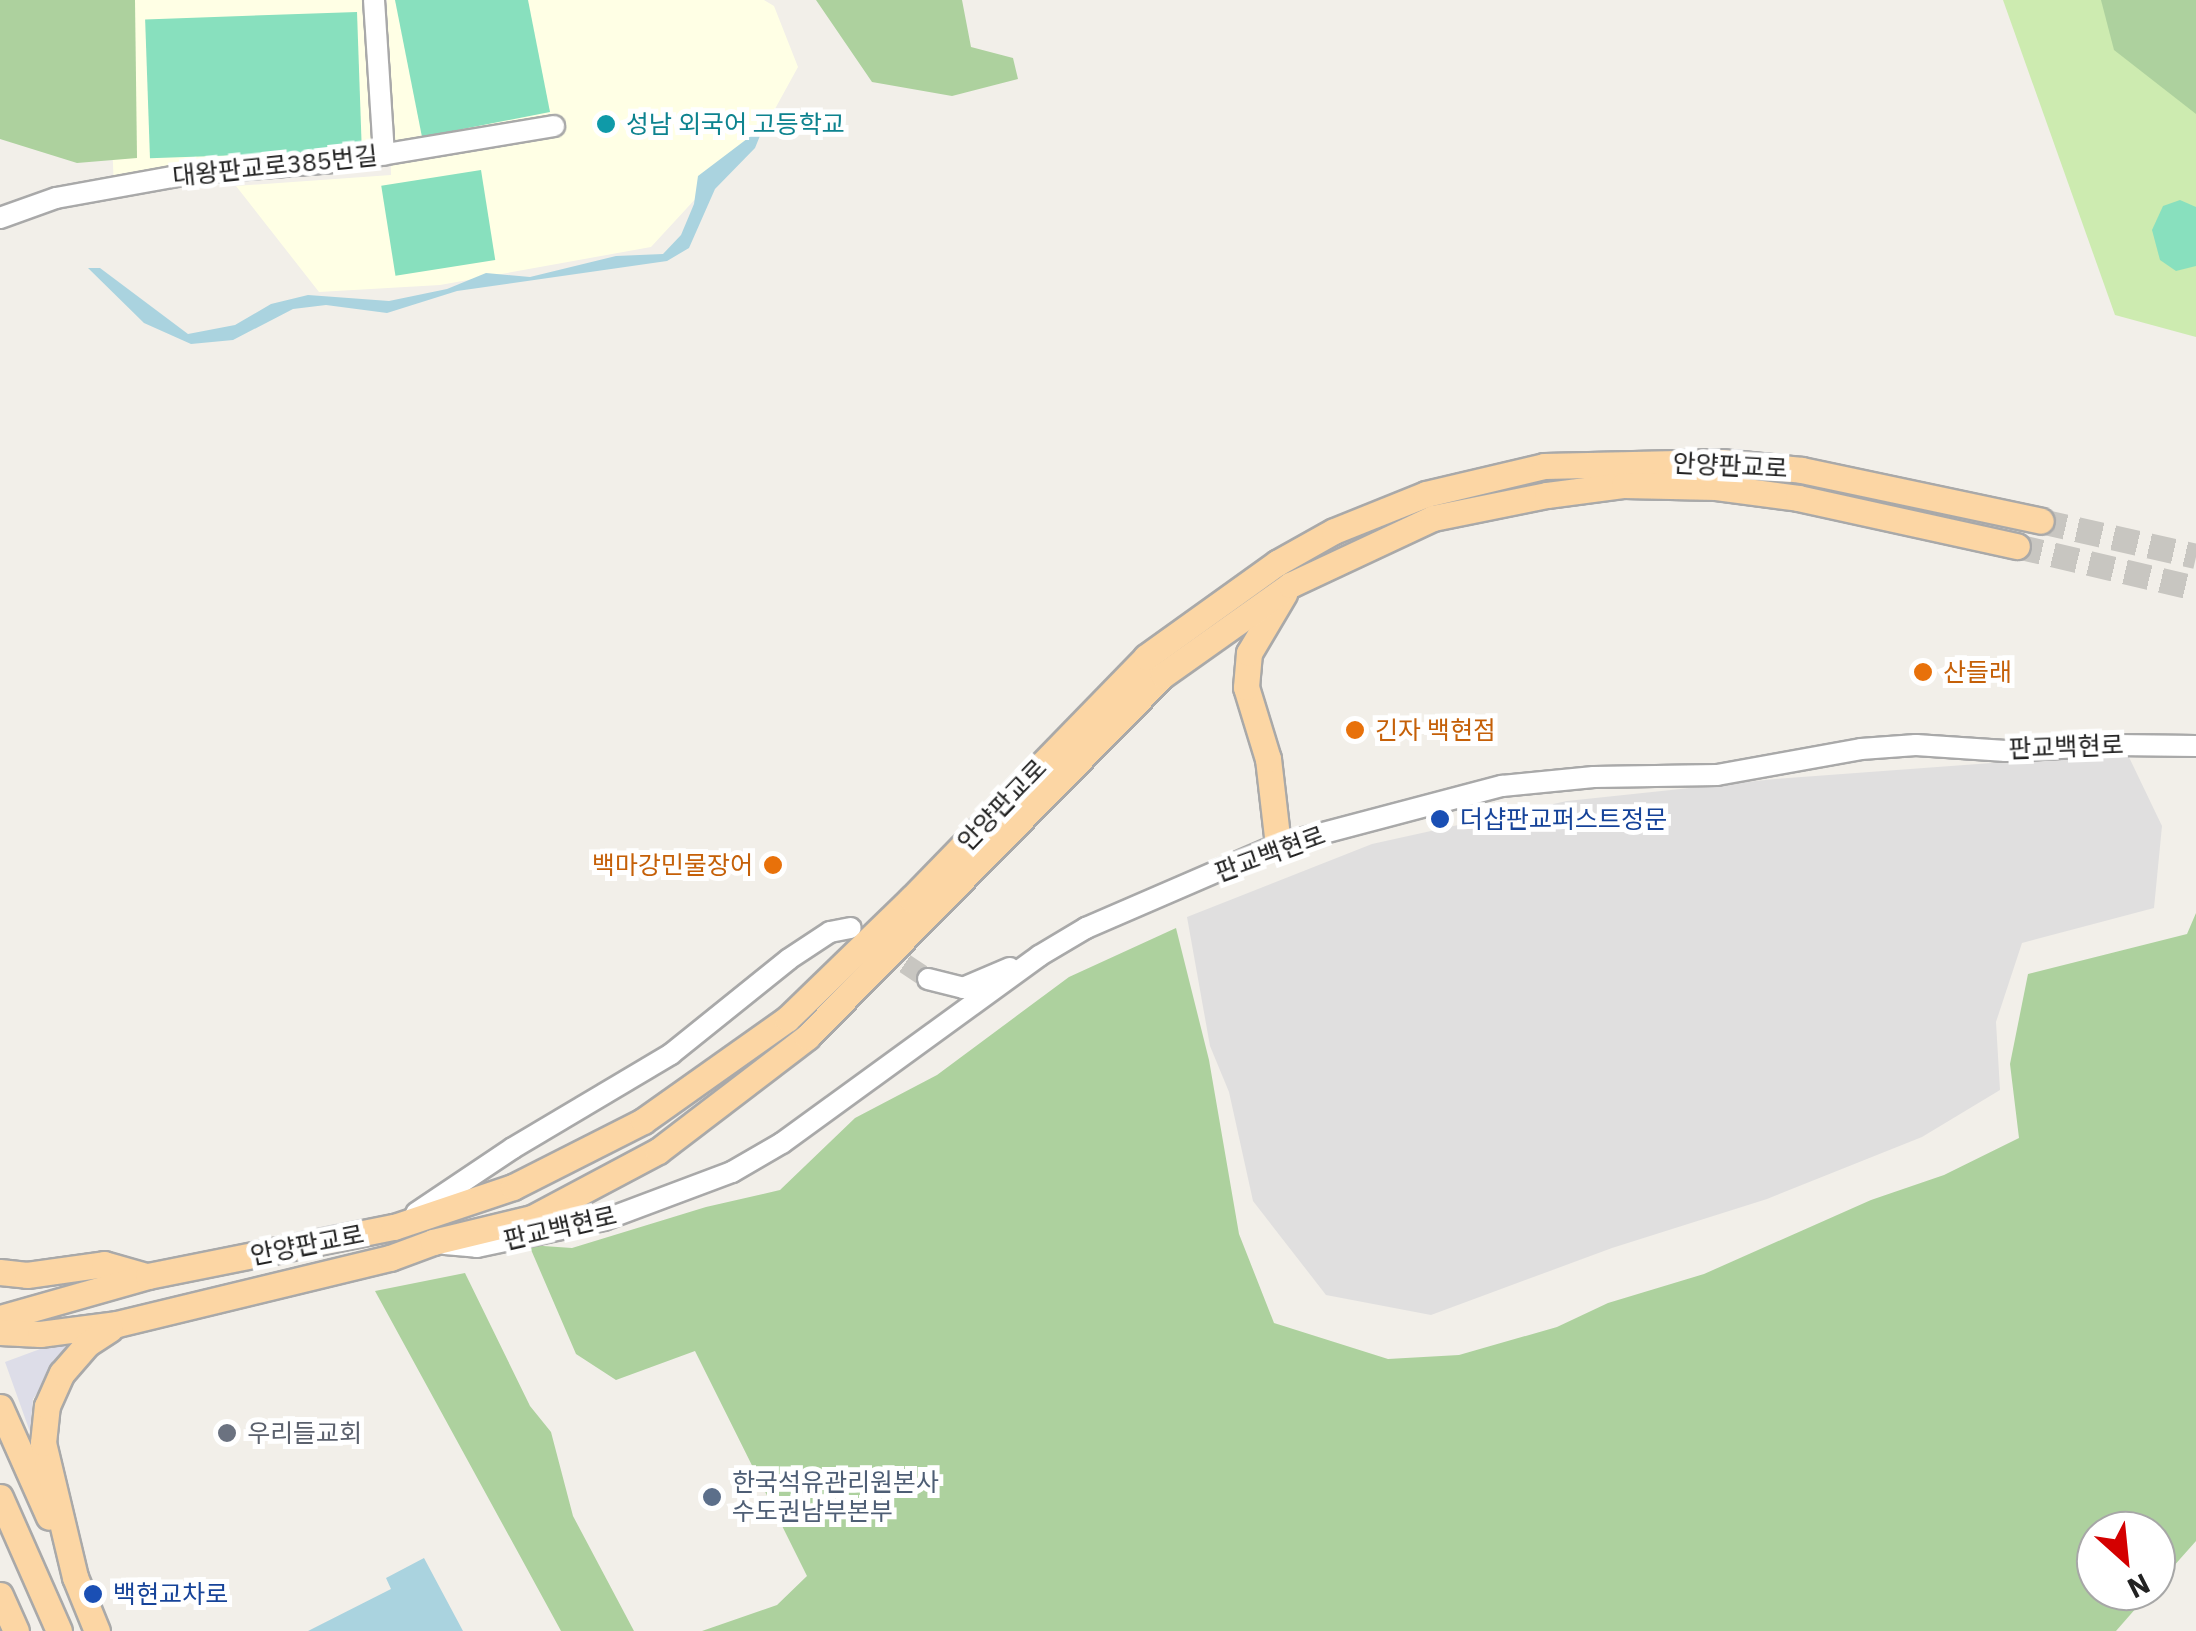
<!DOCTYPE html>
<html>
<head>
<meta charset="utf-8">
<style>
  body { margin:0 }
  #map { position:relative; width:2196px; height:1631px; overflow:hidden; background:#f2efe9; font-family:"IBM Plex Sans","Noto Sans KR",sans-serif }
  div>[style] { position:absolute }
  .residential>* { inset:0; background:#e0dfdf }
  .education>* { inset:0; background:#ffffe5 }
  .grass>* { inset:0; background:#cdebb0 }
  .forest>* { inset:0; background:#add19e }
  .pitch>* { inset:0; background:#88e0be; transform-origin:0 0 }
  .plaza>* { inset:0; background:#dddde8 }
  .water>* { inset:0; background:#aad3df }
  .minor-tunnel>* { height:20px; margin-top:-10px; transform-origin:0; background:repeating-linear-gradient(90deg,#c8c6c1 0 20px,transparent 0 30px) }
  .major-tunnel>* { height:25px; margin-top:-12.5px; transform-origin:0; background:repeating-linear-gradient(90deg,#c8c6c1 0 25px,transparent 0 37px) }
  .roads { filter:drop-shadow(2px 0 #a9a9a9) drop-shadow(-2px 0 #a9a9a9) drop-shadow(0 2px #a9a9a9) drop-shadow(0 -2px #a9a9a9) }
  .minor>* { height:20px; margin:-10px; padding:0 10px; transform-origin:10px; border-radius:10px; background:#fff }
  .major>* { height:25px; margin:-12.5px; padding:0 12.5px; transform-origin:12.5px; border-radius:12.5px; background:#fcd6a4 }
  .dots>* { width:28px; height:28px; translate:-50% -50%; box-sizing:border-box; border:5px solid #fff; border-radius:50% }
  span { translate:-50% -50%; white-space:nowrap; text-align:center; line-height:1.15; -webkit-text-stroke:10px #fff; paint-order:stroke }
  .culture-label { font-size:25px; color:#0d838f }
  .left { translate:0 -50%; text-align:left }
  .street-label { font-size:25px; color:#222 }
  .food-label { font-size:25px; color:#c56008 }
  .right { translate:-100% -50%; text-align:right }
  .transit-label { font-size:25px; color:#164399 }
  .worship-label { font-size:25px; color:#5b616d }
  .service-label { font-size:25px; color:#4e5e75 }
  .north { position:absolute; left:2076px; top:1511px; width:100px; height:100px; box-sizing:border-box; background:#fff; border:2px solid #a7a7a7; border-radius:50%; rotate:153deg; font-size:28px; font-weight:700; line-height:40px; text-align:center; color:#222 }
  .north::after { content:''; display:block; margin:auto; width:35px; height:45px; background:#d40000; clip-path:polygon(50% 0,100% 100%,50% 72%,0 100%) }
</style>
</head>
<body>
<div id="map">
  <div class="residential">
    <div style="clip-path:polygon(2127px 753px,2162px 826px,2154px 908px,2022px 943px,1996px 1022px,2000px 1090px,1922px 1137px,1767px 1199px,1612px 1248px,1431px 1315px,1326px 1295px,1253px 1201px,1229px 1092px,1210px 1046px,1187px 917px,1372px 844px,1567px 801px,1775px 779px)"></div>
  </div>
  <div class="education">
    <div style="clip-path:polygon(106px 0,373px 0,374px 151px,114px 188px)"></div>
    <div style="clip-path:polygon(387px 0,764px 0,774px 6px,798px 67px,770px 118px,651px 247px,440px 285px,319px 292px,236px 186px,391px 175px)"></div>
  </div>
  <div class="grass">
    <div style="clip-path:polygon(2003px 0,2196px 0,2196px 337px,2115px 315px)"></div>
  </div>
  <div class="forest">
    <div style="clip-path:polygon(0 0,135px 0,137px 158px,77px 163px,0 139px)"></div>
    <div style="clip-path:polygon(816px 0,962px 0,971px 47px,1013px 58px,1018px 79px,952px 96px,872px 82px)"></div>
    <div style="clip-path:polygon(2101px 0,2196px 0,2196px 114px,2114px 50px)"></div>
    <div style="clip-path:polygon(2196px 913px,2196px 1541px,2156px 1586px,2156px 1531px,2096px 1531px,2096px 1591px,2151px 1591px,2116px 1631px,702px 1631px,777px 1605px,807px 1576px,695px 1351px,616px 1380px,576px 1354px,529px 1245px,572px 1248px,706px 1207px,780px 1190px,855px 1118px,937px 1075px,1069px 977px,1176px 928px,1209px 1060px,1239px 1234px,1274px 1323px,1388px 1359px,1459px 1355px,1557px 1327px,1608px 1303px,1704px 1274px,1871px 1200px,1944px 1175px,2019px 1138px,2010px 1064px,2028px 974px,2187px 934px)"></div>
    <div style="clip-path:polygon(465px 1273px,530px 1406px,551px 1432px,573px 1516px,634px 1631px,561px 1631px,375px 1291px)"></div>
  </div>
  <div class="pitch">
    <div style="clip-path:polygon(395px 0,528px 0,550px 112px,422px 137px)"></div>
    <div style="left:357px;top:12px;width:139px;height:212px;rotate:88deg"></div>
    <div style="left:481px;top:170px;width:91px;height:101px;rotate:81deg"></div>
    <div style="clip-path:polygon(2180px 200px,2196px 207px,2196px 266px,2176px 271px,2160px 260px,2152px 230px,2163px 206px)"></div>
  </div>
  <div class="plaza">
    <div style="clip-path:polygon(78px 1335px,33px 1399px,30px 1432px,5px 1362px)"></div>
  </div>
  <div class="water">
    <div style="clip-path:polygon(764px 126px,755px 148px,715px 189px,689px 248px,667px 261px,457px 291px,387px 313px,326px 305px,293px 309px,233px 340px,191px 344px,144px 323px,88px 268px,100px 268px,188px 334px,235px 325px,271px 304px,308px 295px,389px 301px,447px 289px,486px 273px,530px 277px,616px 256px,663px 254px,681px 235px,694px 204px,698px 176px)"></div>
    <div style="clip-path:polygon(424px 1558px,463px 1631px,308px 1631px,391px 1589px,386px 1578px)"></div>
  </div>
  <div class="minor-tunnel">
    <div style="left:880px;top:947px;width:58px;rotate:33.7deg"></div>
  </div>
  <div class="major-tunnel">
    <div style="left:2041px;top:521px;width:159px;rotate:12.7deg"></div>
    <div style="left:2017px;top:546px;width:184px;rotate:13.2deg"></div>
  </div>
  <div class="roads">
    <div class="minor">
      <div style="left:374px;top:0;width:155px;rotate:86.3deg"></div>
      <div style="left:0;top:218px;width:59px;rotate:-19.7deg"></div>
      <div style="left:56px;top:198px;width:134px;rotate:-10.3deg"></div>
      <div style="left:188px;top:174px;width:158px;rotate:-4.7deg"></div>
      <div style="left:345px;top:161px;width:212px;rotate:-9.5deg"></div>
      <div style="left:928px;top:979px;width:36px;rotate:14deg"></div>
      <div style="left:963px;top:988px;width:51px;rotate:-23.1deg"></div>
      <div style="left:416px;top:1213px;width:117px;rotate:-33.8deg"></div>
      <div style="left:513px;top:1148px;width:184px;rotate:-30.7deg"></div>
      <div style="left:671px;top:1054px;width:151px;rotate:-38.8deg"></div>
      <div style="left:789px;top:959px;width:49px;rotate:-33.4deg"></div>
      <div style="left:830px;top:932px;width:21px;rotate:-11deg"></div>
      <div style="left:445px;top:1244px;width:32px;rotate:5deg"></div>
      <div style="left:477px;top:1247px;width:130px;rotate:-12deg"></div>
      <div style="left:604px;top:1220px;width:137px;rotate:-20.6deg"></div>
      <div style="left:732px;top:1172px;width:58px;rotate:-30.1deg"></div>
      <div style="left:782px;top:1143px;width:318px;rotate:-36deg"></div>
      <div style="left:1039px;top:956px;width:55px;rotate:-30.8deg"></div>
      <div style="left:1086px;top:928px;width:209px;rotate:-23.4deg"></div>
      <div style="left:1278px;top:845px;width:232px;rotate:-14.8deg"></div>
      <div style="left:1502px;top:786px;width:92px;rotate:-5.6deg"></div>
      <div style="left:1594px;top:777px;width:123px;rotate:-0.9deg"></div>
      <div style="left:1717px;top:775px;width:146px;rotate:-10.2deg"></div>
      <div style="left:1861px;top:749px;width:55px;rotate:-4.2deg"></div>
      <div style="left:1916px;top:745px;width:90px;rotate:3.8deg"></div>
      <div style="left:2006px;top:751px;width:110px;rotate:-3.1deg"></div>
      <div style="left:2116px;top:745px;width:80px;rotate:0.7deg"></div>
    </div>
    <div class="major">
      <div style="left:1278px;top:845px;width:87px;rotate:-96.6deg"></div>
      <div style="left:1268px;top:759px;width:75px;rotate:-107deg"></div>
      <div style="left:1246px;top:687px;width:34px;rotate:-85deg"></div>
      <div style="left:1249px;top:653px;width:69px;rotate:-59.3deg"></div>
      <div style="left:0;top:1272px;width:27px;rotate:6deg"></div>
      <div style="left:27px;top:1275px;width:78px;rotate:-8.1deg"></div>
      <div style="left:104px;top:1264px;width:41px;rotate:15.8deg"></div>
      <div style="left:0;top:1318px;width:154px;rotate:-15.8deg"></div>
      <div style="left:148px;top:1276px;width:251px;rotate:-11.3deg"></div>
      <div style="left:394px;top:1227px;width:126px;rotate:-18.6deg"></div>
      <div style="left:513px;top:1187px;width:146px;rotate:-26.9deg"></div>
      <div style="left:643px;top:1121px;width:176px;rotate:-35.3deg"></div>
      <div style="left:787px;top:1019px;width:173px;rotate:-44.1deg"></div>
      <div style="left:911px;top:899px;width:337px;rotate:-45.8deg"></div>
      <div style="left:1146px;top:657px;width:161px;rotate:-35.7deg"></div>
      <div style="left:1277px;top:563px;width:65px;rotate:-29.3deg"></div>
      <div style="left:1334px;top:531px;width:99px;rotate:-21.9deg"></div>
      <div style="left:1426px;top:494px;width:121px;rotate:-13.3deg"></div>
      <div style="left:1544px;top:466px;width:177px;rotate:-1.3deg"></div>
      <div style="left:1721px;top:462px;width:81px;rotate:5.6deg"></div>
      <div style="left:1802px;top:470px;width:244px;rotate:12deg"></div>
      <div style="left:0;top:1332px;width:40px;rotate:2.9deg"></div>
      <div style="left:40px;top:1334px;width:78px;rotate:-7.4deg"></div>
      <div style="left:117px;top:1324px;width:281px;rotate:-13.6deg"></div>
      <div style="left:390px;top:1258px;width:46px;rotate:-20.4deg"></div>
      <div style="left:433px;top:1242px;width:102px;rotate:-13.6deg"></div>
      <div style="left:532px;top:1218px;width:143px;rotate:-28deg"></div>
      <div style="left:658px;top:1151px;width:188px;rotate:-37.4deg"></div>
      <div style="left:807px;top:1037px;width:508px;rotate:-45.48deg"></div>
      <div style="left:1163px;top:675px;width:156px;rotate:-35.3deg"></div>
      <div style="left:1290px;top:585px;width:158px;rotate:-25.1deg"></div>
      <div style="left:1433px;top:518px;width:116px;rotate:-11.4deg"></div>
      <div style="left:1547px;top:495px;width:78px;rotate:-7.4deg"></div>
      <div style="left:1624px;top:485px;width:92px;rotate:1.2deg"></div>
      <div style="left:1716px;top:487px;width:83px;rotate:7.6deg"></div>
      <div style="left:1798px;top:498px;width:224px;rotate:12.4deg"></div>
      <div style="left:0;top:1407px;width:120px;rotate:66deg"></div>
      <div style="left:0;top:1497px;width:146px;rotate:66.2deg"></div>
      <div style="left:0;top:1595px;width:39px;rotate:66deg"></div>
      <div style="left:97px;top:1631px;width:58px;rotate:-112.2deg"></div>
      <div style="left:75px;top:1577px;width:138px;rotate:-103.4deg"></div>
      <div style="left:43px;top:1443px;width:37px;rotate:-84deg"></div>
      <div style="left:47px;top:1406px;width:36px;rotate:-66deg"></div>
      <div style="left:62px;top:1373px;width:38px;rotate:-49deg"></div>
      <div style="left:87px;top:1344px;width:27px;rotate:-33deg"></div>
    </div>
  </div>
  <div class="dots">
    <div style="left:606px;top:124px;background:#0f9aa8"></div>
    <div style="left:1923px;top:672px;background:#e8710a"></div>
    <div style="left:1355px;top:730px;background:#e8710a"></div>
    <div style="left:1440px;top:819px;background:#1a4fb4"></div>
    <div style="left:773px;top:865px;background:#e8710a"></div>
    <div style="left:227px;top:1433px;background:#6b7280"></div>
    <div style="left:712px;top:1497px;background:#5c6f8a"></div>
    <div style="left:93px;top:1594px;background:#1a4fb4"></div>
  </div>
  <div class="culture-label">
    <span class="left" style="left:626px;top:124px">성남 외국어 고등학교</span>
  </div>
  <div class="street-label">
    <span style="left:275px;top:166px;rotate:-6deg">대왕판교로385번길</span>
    <span style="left:1730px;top:466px;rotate:3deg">안양판교로</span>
    <span style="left:2066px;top:747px;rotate:-2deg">판교백현로</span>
    <span style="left:1002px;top:805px;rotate:-46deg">안양판교로</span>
    <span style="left:1270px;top:854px;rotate:-20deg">판교백현로</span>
    <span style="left:560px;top:1228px;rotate:-13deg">판교백현로</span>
    <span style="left:307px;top:1245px;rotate:-11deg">안양판교로</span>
  </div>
  <div class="food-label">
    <span class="left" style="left:1943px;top:672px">산들래</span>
    <span class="left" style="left:1375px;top:730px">긴자 백현점</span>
    <span class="right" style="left:753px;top:865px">백마강민물장어</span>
  </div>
  <div class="transit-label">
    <span class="left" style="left:1460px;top:819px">더샵판교퍼스트정문</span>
    <span class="left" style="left:113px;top:1594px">백현교차로</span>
  </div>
  <div class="worship-label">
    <span class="left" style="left:247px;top:1433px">우리들교회</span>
  </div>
  <div class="service-label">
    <span class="left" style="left:732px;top:1497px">한국석유관리원본사<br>수도권남부본부</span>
  </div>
  <div class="north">N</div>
</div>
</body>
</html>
